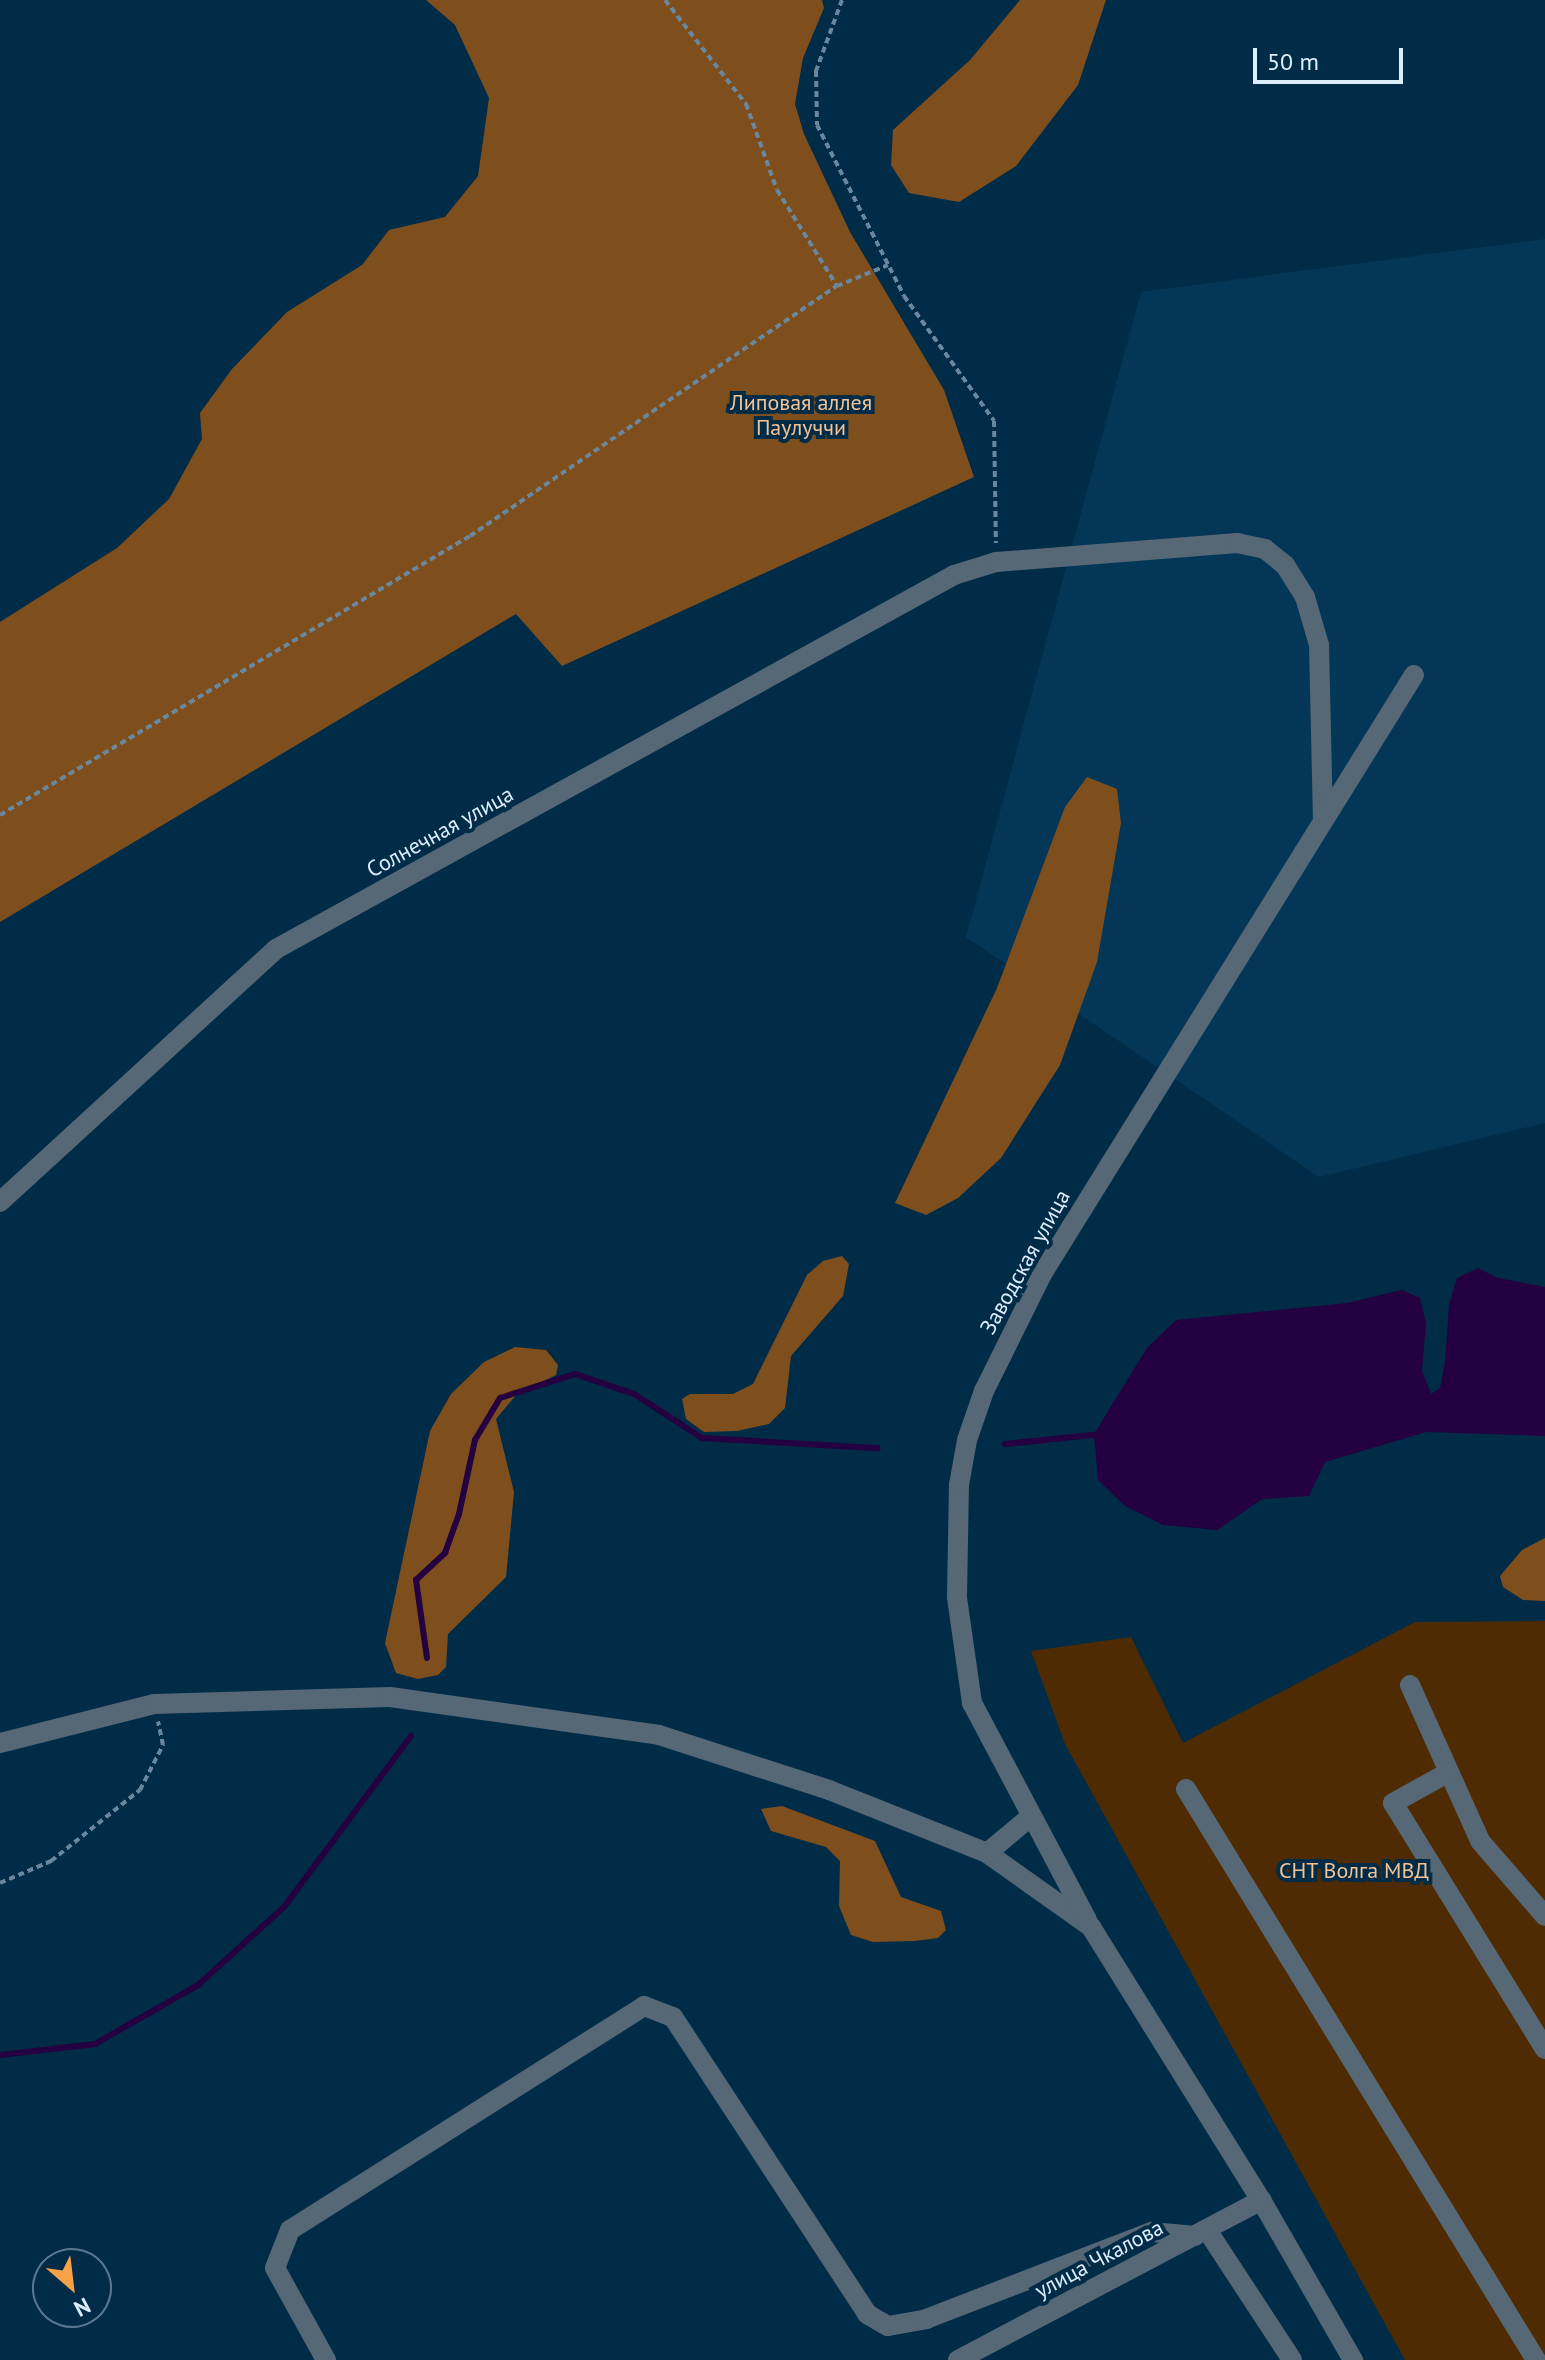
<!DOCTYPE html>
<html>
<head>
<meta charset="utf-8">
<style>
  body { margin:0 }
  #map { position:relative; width:1545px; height:2360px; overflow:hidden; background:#012c48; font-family:"PT Sans",sans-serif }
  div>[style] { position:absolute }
  .built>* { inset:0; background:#043757 }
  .green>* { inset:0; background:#4e2b02 }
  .forest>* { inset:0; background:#7e4f1d }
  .water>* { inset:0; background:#240040 }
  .stream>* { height:6px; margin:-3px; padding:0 3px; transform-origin:3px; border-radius:3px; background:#240040 }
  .path>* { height:4px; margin-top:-2px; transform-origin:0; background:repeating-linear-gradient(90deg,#69879d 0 6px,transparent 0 10px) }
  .minor>* { height:20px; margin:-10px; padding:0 10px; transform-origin:10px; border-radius:10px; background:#566775 }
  span { translate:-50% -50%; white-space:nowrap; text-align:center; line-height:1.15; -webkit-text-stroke:8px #012c48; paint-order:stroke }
  .park-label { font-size:22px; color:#f5c293 }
  .street-label { font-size:22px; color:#dcedfc }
  .north { position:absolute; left:32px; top:2248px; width:80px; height:80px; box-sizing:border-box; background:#012c48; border:2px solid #597990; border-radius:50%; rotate:152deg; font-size:22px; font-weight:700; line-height:32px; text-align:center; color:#dcedfc }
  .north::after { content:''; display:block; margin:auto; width:28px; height:36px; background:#f7a248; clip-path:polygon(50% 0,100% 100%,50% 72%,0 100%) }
  .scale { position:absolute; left:1253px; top:48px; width:150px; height:36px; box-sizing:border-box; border:4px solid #dcedfc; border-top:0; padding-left:10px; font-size:24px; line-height:28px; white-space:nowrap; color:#dcedfc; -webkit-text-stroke:6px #012c48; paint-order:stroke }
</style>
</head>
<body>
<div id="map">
  <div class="built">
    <div style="clip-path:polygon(1545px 239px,1545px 1123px,1319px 1177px,966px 937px,1141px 292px)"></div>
  </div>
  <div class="green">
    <div style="clip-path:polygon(1545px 1621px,1545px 2360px,1405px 2360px,1065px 1744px,1031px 1651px,1131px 1637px,1183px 1743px,1415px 1622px)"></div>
  </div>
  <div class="forest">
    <div style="clip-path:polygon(426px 0,822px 0,824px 8px,803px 58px,795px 104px,804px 134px,850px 232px,944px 390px,974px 477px,562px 666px,516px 614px,0 922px,0 622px,117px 548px,169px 499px,202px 439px,200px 413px,232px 369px,287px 312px,362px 265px,389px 230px,445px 217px,478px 176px,489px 98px,455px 25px)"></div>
    <div style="clip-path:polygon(1020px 0,1106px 0,1078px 85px,1016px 166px,959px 202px,909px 193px,891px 165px,893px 130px,970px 60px)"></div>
    <div style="clip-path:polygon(1087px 777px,1117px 789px,1121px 823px,1097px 962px,1060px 1065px,1001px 1158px,958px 1198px,926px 1215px,895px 1203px,997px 988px,1065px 807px)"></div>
    <div style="clip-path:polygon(842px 1256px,849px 1264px,843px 1296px,791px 1356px,785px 1408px,769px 1424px,737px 1431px,704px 1432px,686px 1419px,682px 1399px,690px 1394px,733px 1394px,753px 1384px,807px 1275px,823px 1261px)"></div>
    <div style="clip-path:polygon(515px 1347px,546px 1350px,558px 1365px,556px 1375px,517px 1394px,496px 1419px,514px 1492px,506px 1577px,448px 1634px,446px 1667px,438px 1675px,418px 1679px,396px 1673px,385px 1643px,430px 1431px,451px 1394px,484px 1362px)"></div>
    <div style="clip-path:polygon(1545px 1538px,1545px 1601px,1523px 1600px,1503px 1587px,1500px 1576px,1522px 1550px)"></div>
    <div style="clip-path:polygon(782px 1806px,875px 1841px,901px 1897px,941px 1911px,946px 1930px,938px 1938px,915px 1941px,873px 1942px,851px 1935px,839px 1906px,840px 1861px,826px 1847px,771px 1831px,761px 1809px)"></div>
  </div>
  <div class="water">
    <div style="clip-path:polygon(1478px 1268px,1498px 1278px,1545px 1287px,1545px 1436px,1426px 1432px,1325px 1462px,1309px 1496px,1262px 1499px,1217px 1530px,1163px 1525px,1125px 1506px,1098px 1480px,1094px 1434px,1147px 1348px,1176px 1320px,1347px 1303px,1402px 1290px,1420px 1298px,1426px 1323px,1422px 1371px,1431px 1394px,1440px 1388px,1445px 1363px,1449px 1305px,1457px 1278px)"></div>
  </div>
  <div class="stream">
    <div style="left:1005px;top:1444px;width:97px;rotate:-5.9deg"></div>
    <div style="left:427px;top:1658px;width:79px;rotate:-98deg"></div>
    <div style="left:416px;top:1580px;width:40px;rotate:-43deg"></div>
    <div style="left:445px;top:1553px;width:41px;rotate:-70.3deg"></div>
    <div style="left:459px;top:1514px;width:76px;rotate:-77.8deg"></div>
    <div style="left:475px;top:1440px;width:49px;rotate:-59.2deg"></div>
    <div style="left:500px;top:1398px;width:79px;rotate:-17.7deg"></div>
    <div style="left:575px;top:1374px;width:62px;rotate:18.7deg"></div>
    <div style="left:634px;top:1394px;width:81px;rotate:32.9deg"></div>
    <div style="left:702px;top:1438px;width:176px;rotate:3.3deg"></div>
    <div style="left:0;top:2055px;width:96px;rotate:-6.6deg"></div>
    <div style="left:95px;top:2044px;width:119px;rotate:-29.8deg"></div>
    <div style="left:198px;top:1985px;width:116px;rotate:-42.2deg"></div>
    <div style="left:284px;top:1907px;width:213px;rotate:-53.4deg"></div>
  </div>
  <div class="path">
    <div style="left:665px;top:0;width:132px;rotate:52.1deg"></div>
    <div style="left:746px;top:104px;width:91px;rotate:70.2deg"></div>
    <div style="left:777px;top:190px;width:113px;rotate:58deg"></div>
    <div style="left:842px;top:0;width:76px;rotate:110.1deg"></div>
    <div style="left:816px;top:71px;width:54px;rotate:88.9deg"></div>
    <div style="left:817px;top:125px;width:192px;rotate:63deg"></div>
    <div style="left:904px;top:296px;width:154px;rotate:54.2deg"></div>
    <div style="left:994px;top:421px;width:122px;rotate:89.1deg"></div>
    <div style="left:0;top:815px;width:547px;rotate:-30.69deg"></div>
    <div style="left:470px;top:536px;width:444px;rotate:-34.3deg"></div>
    <div style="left:837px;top:286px;width:55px;rotate:-22.4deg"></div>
    <div style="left:0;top:1883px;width:56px;rotate:-23.3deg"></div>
    <div style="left:51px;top:1861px;width:114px;rotate:-38.6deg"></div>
    <div style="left:140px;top:1790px;width:51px;rotate:-62.9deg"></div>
    <div style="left:163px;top:1745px;width:24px;rotate:-102deg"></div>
  </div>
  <div class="minor">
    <div style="left:0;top:1202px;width:374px;rotate:-42.5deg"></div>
    <div style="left:276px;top:949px;width:774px;rotate:-28.88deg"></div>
    <div style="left:954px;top:575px;width:44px;rotate:-17.2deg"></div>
    <div style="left:996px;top:562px;width:242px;rotate:-4.5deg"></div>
    <div style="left:1237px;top:543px;width:29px;rotate:12deg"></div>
    <div style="left:1265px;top:549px;width:26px;rotate:39deg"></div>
    <div style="left:1285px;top:565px;width:38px;rotate:58deg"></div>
    <div style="left:1305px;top:597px;width:50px;rotate:73.7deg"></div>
    <div style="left:1319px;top:645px;width:175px;rotate:88.7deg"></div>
    <div style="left:1410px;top:1685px;width:171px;rotate:65.8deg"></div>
    <div style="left:1480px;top:1841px;width:99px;rotate:49.1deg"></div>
    <div style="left:0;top:1743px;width:159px;rotate:-14.2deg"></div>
    <div style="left:154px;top:1704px;width:236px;rotate:-1.7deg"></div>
    <div style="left:390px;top:1697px;width:272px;rotate:8deg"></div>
    <div style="left:659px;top:1735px;width:179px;rotate:17.9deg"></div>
    <div style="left:829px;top:1790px;width:170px;rotate:21.7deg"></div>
    <div style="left:987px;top:1853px;width:128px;rotate:35.4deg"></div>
    <div style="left:1091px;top:1927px;width:322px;rotate:58.1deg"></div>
    <div style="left:1261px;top:2200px;width:185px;rotate:60.1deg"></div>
    <div style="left:1449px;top:1772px;width:64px;rotate:151deg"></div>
    <div style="left:1393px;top:1803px;width:289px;rotate:58.3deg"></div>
    <div style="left:1186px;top:1789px;width:670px;rotate:58.49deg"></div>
    <div style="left:987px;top:1853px;width:55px;rotate:-39.8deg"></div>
    <div style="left:1087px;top:1920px;width:246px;rotate:-117.9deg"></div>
    <div style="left:972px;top:1703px;width:107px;rotate:-98.1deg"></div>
    <div style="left:957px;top:1597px;width:112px;rotate:-89deg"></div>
    <div style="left:959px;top:1485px;width:46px;rotate:-79.9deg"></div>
    <div style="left:967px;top:1440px;width:52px;rotate:-70.9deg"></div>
    <div style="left:984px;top:1391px;width:131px;rotate:-63.6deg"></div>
    <div style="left:1042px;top:1274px;width:705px;rotate:-58.16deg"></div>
    <div style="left:1207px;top:2230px;width:155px;rotate:56.8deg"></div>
    <div style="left:326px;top:2360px;width:105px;rotate:-119deg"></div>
    <div style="left:275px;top:2268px;width:41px;rotate:-68.5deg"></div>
    <div style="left:290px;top:2230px;width:419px;rotate:-32.3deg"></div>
    <div style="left:644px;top:2006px;width:31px;rotate:21deg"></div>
    <div style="left:673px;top:2017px;width:355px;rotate:56.8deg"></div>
    <div style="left:867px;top:2314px;width:24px;rotate:30deg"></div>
    <div style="left:888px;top:2326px;width:39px;rotate:-10deg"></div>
    <div style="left:926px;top:2319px;width:242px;rotate:-21.1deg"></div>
    <div style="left:1152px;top:2232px;width:43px;rotate:5.3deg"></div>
    <div style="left:958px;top:2360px;width:343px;rotate:-27.8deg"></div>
  </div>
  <div class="park-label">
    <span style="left:801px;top:415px">Липовая аллея<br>Паулуччи</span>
    <span style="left:1354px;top:1871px">СНТ Волга МВД</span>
  </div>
  <div class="street-label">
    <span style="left:440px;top:832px;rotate:-29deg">Солнечная улица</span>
    <span style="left:1025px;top:1262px;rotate:-61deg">Заводская улица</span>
    <span style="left:1099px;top:2259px;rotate:-28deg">улица Чкалова</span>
  </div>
  <div class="north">N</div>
  <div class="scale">50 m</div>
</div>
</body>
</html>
